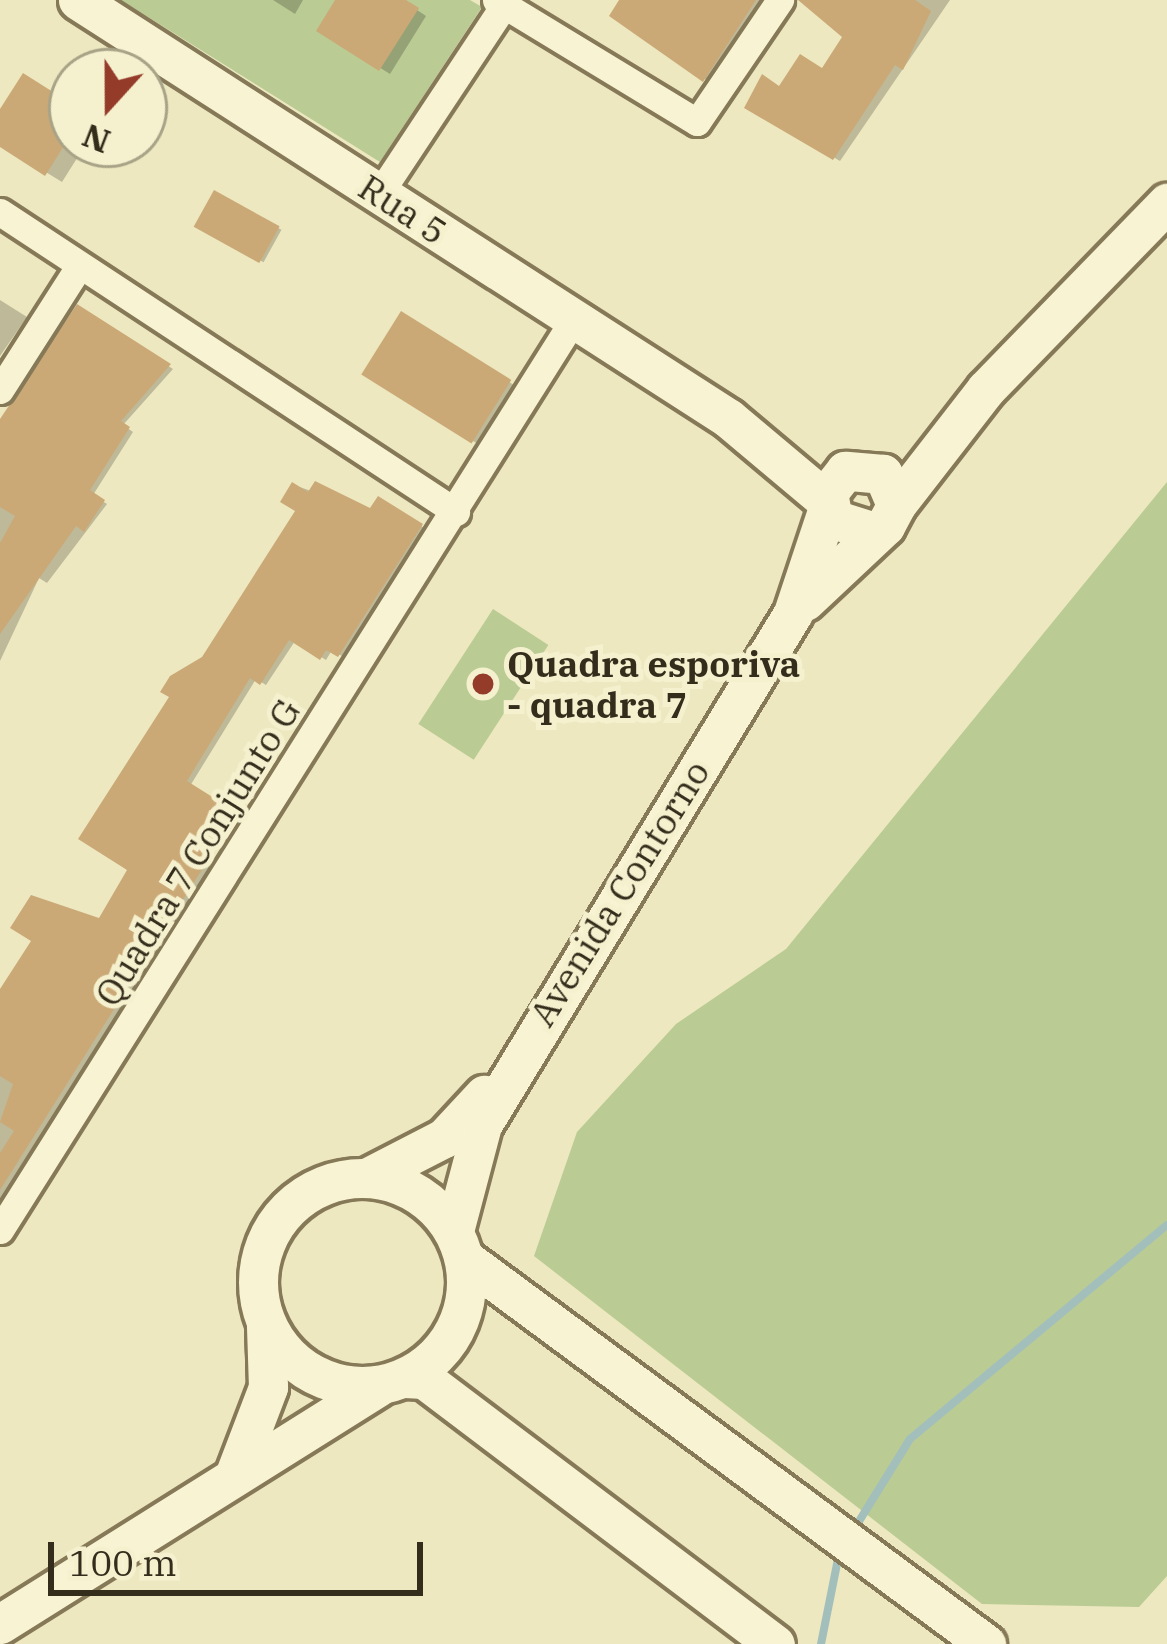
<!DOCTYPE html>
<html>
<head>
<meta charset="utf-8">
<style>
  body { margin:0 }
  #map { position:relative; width:1167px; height:1644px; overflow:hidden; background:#ede8c0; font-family:"IBM Plex Serif",serif }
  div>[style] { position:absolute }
  .green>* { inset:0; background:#bacb94; transform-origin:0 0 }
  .shadow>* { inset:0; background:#0003; transform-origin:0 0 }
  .stream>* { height:8px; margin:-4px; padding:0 4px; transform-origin:4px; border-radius:4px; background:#a3bfbc }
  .building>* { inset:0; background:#cba976; transform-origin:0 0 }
  .roads { filter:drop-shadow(3px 0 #867958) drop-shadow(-3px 0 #867958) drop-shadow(0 3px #867958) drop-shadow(0 -3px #867958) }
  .street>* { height:27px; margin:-13.5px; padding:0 13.5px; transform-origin:13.5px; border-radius:13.5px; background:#f8f4d3 }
  .secondary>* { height:39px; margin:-19.5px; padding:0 19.5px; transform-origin:19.5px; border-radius:19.5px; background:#f8f4d3 }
  .secondary>.ring { margin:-19.5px; padding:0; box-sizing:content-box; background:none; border:39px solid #f8f4d3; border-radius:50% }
  .dots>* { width:33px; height:33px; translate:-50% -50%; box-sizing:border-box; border:6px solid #f5f1cf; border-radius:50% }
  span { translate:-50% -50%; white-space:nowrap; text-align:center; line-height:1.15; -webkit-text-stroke:10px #f5f1cf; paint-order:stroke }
  .street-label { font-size:36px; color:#352d1c }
  .poi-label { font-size:36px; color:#352d1c; font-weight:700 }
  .left { translate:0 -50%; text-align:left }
  .north { position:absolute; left:48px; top:48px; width:120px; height:120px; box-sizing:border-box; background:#f5f1cf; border:3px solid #a8a387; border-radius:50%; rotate:201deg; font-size:33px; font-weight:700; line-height:48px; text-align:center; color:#352d1c }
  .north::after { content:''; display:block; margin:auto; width:42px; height:54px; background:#943c29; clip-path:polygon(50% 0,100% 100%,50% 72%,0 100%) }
  .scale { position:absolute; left:48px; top:1542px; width:375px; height:54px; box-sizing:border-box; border:6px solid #352d1c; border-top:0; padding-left:15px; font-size:36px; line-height:42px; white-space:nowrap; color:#352d1c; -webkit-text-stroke:9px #f5f1cf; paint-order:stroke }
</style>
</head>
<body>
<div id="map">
  <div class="green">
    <div style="clip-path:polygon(121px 0,470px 0,482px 7px,380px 162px)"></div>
    <div style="clip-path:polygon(1167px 482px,1167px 1576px,1139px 1607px,982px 1604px,534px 1256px,577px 1132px,676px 1024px,786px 949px)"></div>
    <div style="left:493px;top:609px;width:66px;height:137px;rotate:33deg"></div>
  </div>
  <div class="shadow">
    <div style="clip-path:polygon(273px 0,303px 0,295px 14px)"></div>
    <div style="clip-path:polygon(339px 0,402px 0,426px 16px,390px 74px,320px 30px)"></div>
    <div style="clip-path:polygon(624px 0,761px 0,708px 81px,613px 16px)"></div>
    <div style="clip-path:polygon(805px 0,950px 0,840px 161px,748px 107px,823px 72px,847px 36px)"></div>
    <div style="clip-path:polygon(72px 106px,72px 144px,86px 144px,62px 182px,0 144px,0 114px)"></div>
    <div style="left:215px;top:193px;width:76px;height:37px;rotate:29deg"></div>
    <div style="clip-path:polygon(0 300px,27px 317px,0 356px)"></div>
    <div style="clip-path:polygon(78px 308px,173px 369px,123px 425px,133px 432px,93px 495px,107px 504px,47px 583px,39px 578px,0 661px,0 427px)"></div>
    <div style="clip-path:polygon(417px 324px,525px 392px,488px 450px,473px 441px)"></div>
    <div style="clip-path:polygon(294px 485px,371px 512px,379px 500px,426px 529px,345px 658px,332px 650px,326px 660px,295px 641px,266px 685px,256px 679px,190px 786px,233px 813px,204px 860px,212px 865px,0 1199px,0 993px,100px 921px,131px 869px,205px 659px,299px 510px)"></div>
  </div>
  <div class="stream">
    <div style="left:853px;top:1531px;width:108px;rotate:-58.2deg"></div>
    <div style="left:910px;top:1439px;width:334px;rotate:-39.8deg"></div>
    <div style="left:821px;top:1644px;width:92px;rotate:-78.7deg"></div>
  </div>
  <div class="building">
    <div style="clip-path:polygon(335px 0,406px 0,419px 8px,379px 71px,316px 31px)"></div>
    <div style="clip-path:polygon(619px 0,756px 0,703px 82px,609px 16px)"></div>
    <div style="clip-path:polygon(798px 0,915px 0,931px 11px,903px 70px,895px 65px,833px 160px,744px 108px,762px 74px,779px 86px,800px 54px,822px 68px,842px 37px)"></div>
    <div style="clip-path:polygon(23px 73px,72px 104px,72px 133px,45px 176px,0 147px,0 109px)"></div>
    <div style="left:214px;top:190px;width:75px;height:42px;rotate:29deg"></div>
    <div style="clip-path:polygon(77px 304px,171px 364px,121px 421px,130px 427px,90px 490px,105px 500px,84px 532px,76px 526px,0 634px,0 543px,15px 516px,0 507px,0 419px)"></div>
    <div style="left:401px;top:311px;width:130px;height:75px;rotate:32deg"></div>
    <div style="clip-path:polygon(315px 481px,370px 508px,378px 496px,423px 524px,338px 657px,326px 650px,320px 660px,289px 640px,260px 685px,250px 678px,187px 781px,230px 808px,201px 855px,208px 860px,0 1190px,0 1153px,14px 1131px,0 1122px,13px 1084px,0 1076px,0 989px,31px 941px,10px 928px,31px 895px,99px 918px,127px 870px,78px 839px,169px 697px,160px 692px,170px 676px,202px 657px,295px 511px,280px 502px,292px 482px,308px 492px)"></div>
  </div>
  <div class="roads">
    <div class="street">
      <div style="left:496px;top:0;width:235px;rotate:31.3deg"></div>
      <div style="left:697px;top:122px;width:148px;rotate:-55.8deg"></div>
      <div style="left:379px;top:194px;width:227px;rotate:-56.5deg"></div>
      <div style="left:0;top:212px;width:546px;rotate:33.34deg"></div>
      <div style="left:0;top:390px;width:148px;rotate:-57.4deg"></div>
      <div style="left:0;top:1230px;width:1077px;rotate:-57.79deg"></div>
    </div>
    <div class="secondary">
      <div style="left:78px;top:0;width:773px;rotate:32.74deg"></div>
      <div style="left:728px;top:418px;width:131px;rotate:40deg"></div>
      <div style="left:896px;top:505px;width:147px;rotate:-52.2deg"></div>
      <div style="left:986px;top:389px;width:260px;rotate:-45.8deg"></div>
      <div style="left:805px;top:601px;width:110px;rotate:-43.2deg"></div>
      <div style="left:885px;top:526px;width:24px;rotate:-62deg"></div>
      <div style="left:896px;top:505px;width:34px;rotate:-113deg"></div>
      <div style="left:883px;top:474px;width:38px;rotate:-175deg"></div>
      <div style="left:845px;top:471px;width:28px;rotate:128deg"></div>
      <div style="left:828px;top:493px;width:26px;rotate:79deg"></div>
      <div style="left:833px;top:519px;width:44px;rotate:17.2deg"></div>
      <div style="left:368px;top:1177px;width:85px;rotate:-27.2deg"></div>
      <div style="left:444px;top:1138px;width:59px;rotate:-47.1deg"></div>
      <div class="ring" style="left:258px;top:1178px;width:169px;height:169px"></div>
      <div style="left:454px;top:1231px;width:110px;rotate:-75.2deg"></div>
      <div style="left:482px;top:1125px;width:599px;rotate:-58.72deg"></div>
      <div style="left:793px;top:613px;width:111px;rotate:-71.6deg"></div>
      <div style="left:465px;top:1259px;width:648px;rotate:36.46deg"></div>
      <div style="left:405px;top:1378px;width:19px;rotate:3deg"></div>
      <div style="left:424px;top:1379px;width:440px;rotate:37.1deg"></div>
      <div style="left:236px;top:1471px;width:90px;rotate:-69.1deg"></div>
      <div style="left:268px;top:1387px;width:61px;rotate:-91.9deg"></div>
      <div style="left:0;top:1624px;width:446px;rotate:-32.1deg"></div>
    </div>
  </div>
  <div class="dots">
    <div style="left:483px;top:684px;background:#943c29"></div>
  </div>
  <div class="street-label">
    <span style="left:403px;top:209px;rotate:33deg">Rua 5</span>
    <span style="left:197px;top:852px;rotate:-58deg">Quadra 7 Conjunto G</span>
    <span style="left:619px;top:893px;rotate:-58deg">Avenida Contorno</span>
  </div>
  <div class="poi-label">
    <span class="left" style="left:507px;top:684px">Quadra esporiva<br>- quadra 7</span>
  </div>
  <div class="north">N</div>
  <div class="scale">100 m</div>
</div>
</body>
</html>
